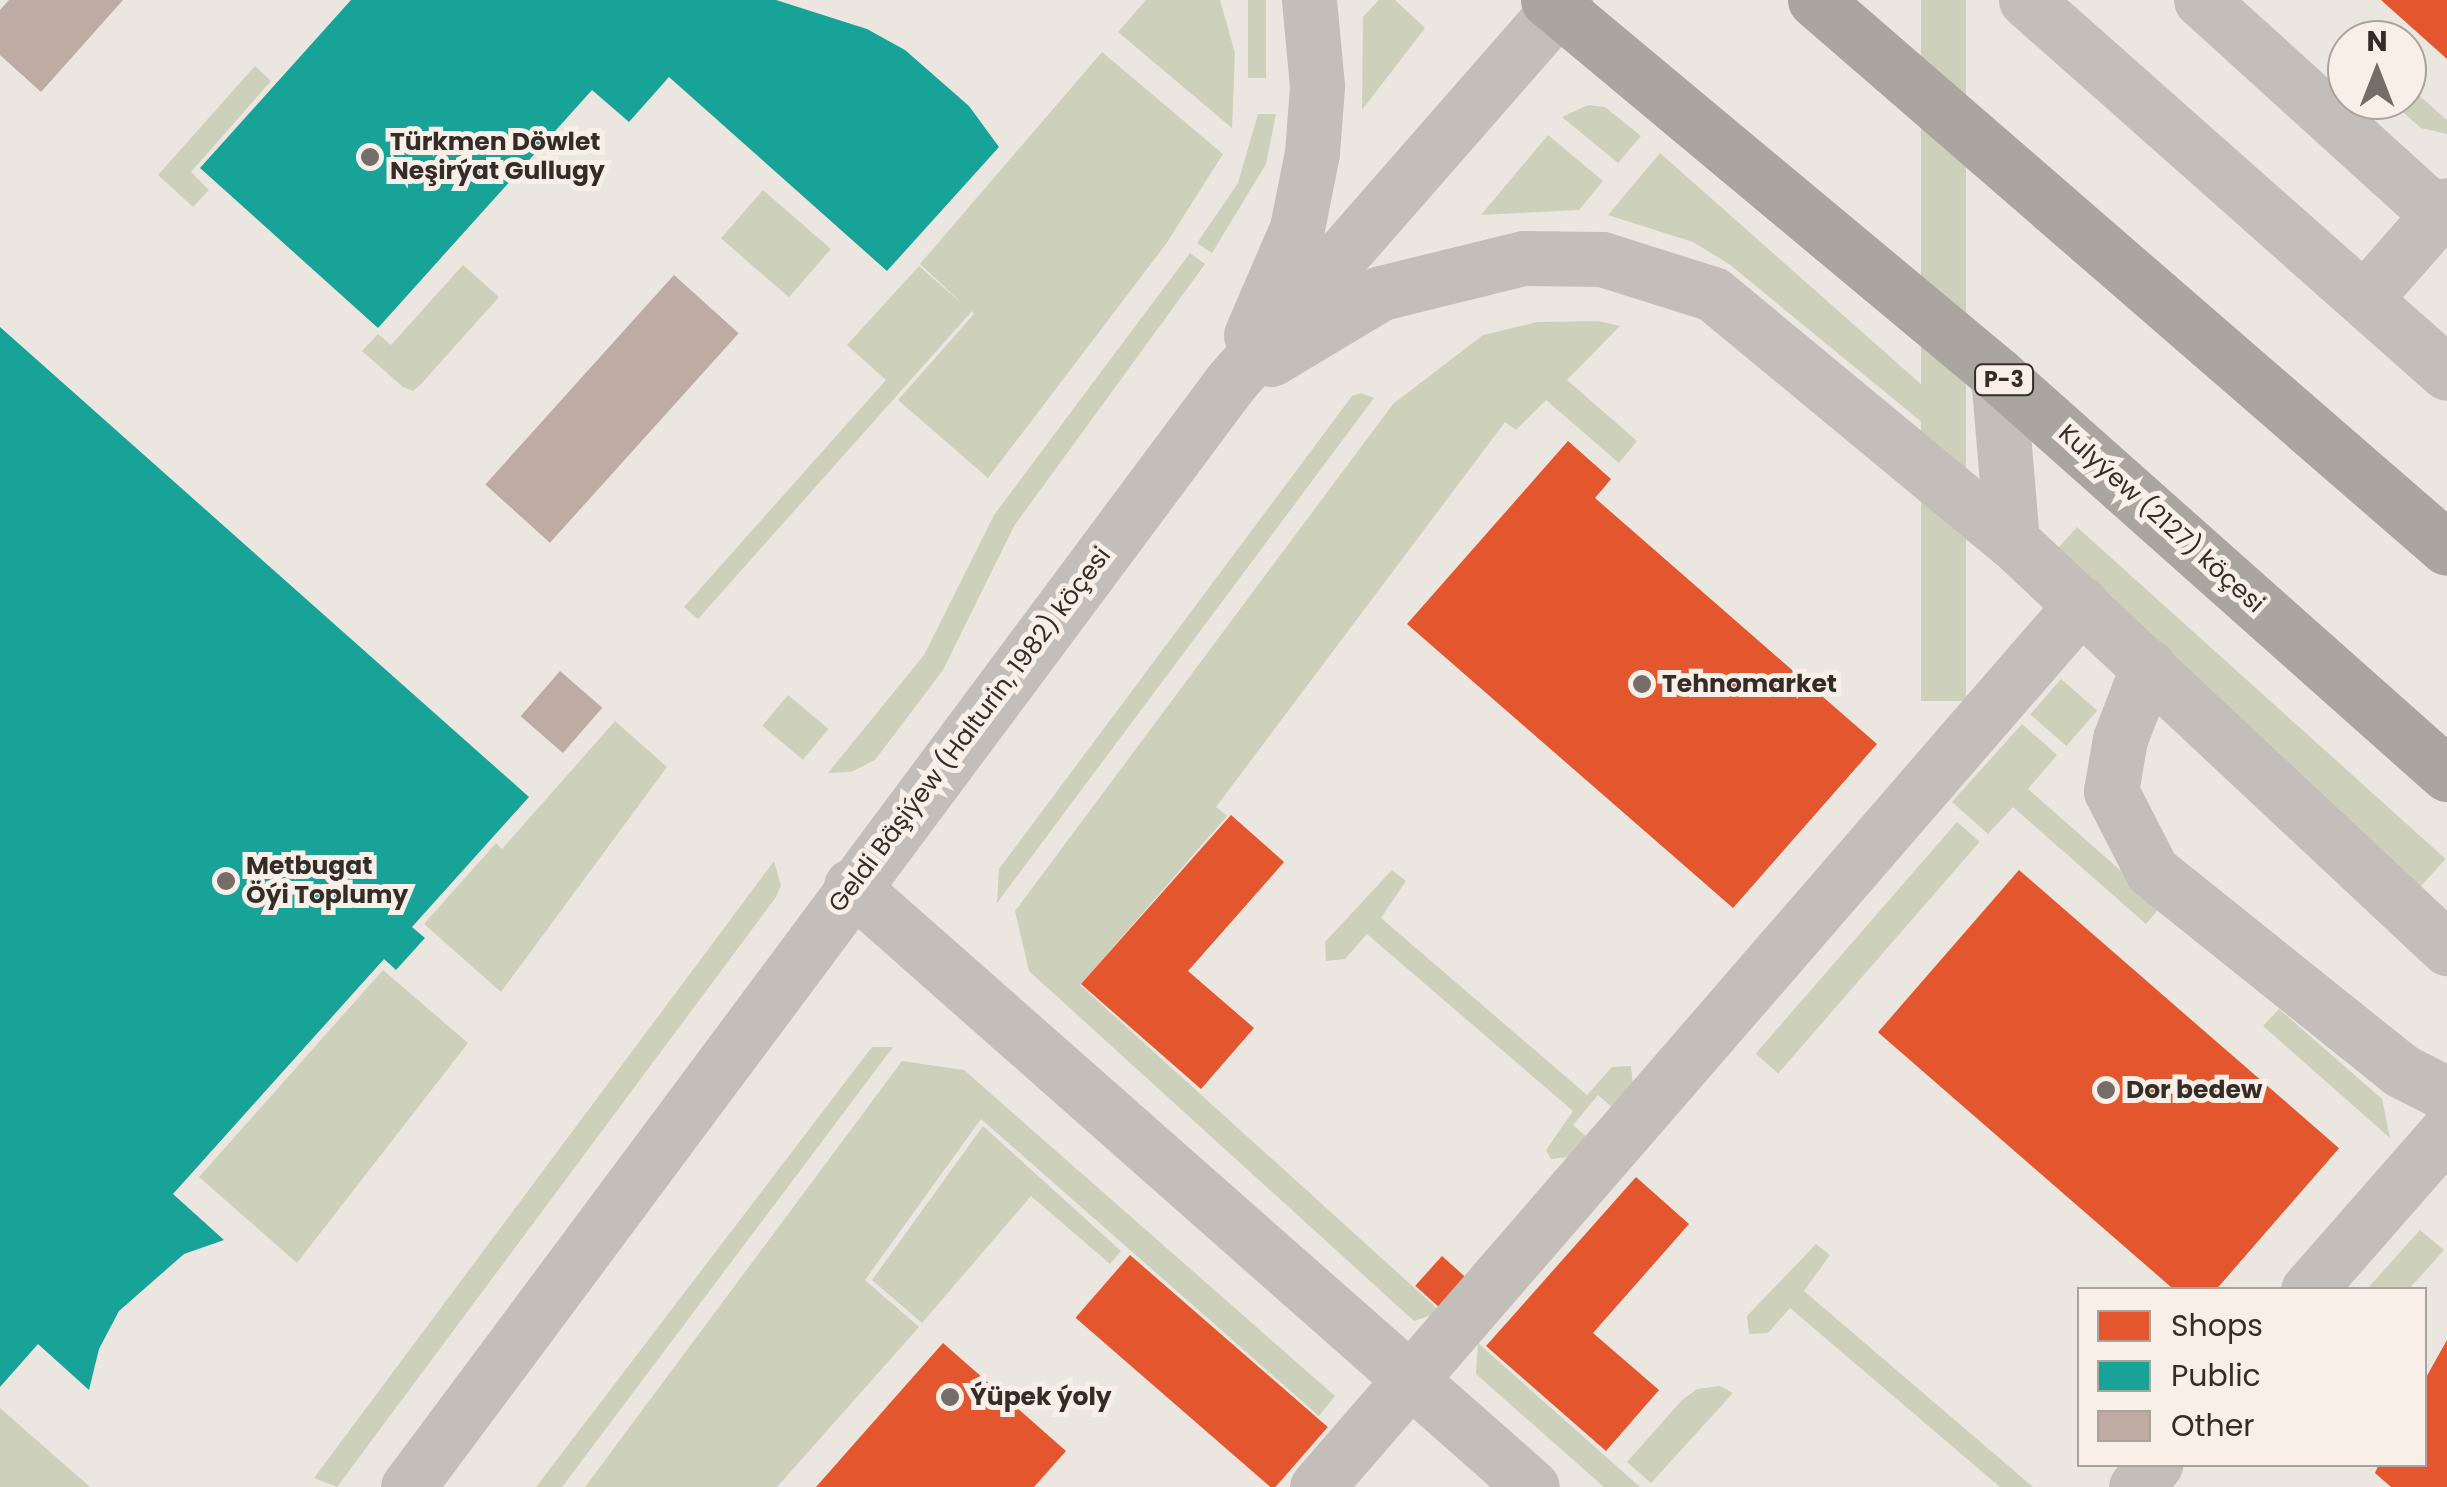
<!DOCTYPE html>
<html>
<head>
<meta charset="utf-8">
<style>
  body { margin:0 }
  #map { position:relative; width:2447px; height:1487px; overflow:hidden; background:#ece6e0; font-family:Poppins,sans-serif }
  div>[style] { position:absolute }
  .green>* { inset:0; background:#cdd0bb; transform-origin:0 0 }
  .shops>* { inset:0; background:#e4572e; transform-origin:0 0 }
  .public>* { inset:0; background:#17a398 }
  .building>* { inset:0; background:#beaba4; transform-origin:0 0 }
  .minor>* { height:55px; margin:-27.5px; padding:0 27.5px; transform-origin:27.5px; border-radius:27.5px; background:#c4beba }
  .highway>* { height:55px; margin:-27.5px; padding:0 27.5px; transform-origin:27.5px; border-radius:27.5px; background:#aba59f }
  .dots>* { width:28px; height:28px; translate:-50% -50%; box-sizing:border-box; border:5px solid #f8f0e8; border-radius:50% }
  span { translate:-50% -50%; white-space:nowrap; text-align:center; line-height:1.15; -webkit-text-stroke:10px #f8f0e8; paint-order:stroke }
  .shield-label span { padding:2px 8px; background:#f8f0e8; border:2px solid; border-radius:8px; -webkit-text-stroke-width:0 }
  .shield-label { font-size:22px; color:#352c28; font-weight:700 }
  .poi-label { font-size:25px; color:#352c28; font-weight:700 }
  .left { translate:0 -50%; text-align:left }
  .street-label { font-size:25px; color:#352c28 }
  .legend { position:absolute; left:2077px; top:1287px; width:350px; height:180px; box-sizing:border-box; background:#f8f0e8; border:2px solid #aaa29b; margin:0; padding:12px 18px; list-style:none; font-size:30px; color:#352c28 }
  .legend li { display:flex; align-items:center; gap:20px; height:50px }
  .legend b { width:50px; border:2px solid #aaa29b }
  .north { position:absolute; left:2327px; top:20px; width:100px; height:100px; box-sizing:border-box; background:#f8f0e8; border:2px solid #aaa29b; border-radius:50%; rotate:0deg; font-size:28px; font-weight:700; line-height:40px; text-align:center; color:#352c28 }
  .north::after { content:''; display:block; margin:auto; width:35px; height:45px; background:#756d68; clip-path:polygon(50% 0,100% 100%,50% 72%,0 100%) }
</style>
</head>
<body>
<div id="map">
  <div class="green">
    <div style="clip-path:polygon(1146px 0,1220px 0,1235px 53px,1232px 128px,1118px 32px)"></div>
    <div style="left:1248px;top:0;width:18px;height:78px"></div>
    <div style="clip-path:polygon(1379px 0,1395px 0,1425px 28px,1362px 110px,1363px 17px)"></div>
    <div style="left:1921px;top:0;width:45px;height:701px"></div>
    <div style="clip-path:polygon(1102px 52px,1223px 154px,1166px 244px,988px 478px,898px 400px,974px 314px,972px 311px,698px 619px,684px 607px,886px 380px,847px 345px,919px 266px,965px 306px,920px 264px)"></div>
    <div style="clip-path:polygon(255px 66px,271px 81px,191px 172px,209px 190px,193px 207px,158px 175px)"></div>
    <div style="clip-path:polygon(2407px 85px,2447px 120px,2447px 134px,2421px 128px,2389px 100px,2407px 100px)"></div>
    <div style="clip-path:polygon(1588px 105px,1605px 107px,1641px 136px,1618px 163px,1562px 117px)"></div>
    <div style="clip-path:polygon(1258px 114px,1276px 114px,1266px 164px,1212px 253px,1197px 243px,1238px 183px)"></div>
    <div style="clip-path:polygon(1548px 135px,1603px 181px,1579px 210px,1481px 215px)"></div>
    <div style="clip-path:polygon(1660px 153px,1940px 401px,1940px 437px,1729px 264px,1693px 242px,1608px 215px)"></div>
    <div style="left:763px;top:190px;width:90px;height:64px;rotate:41deg"></div>
    <div style="clip-path:polygon(1190px 253px,1205px 264px,1014px 526px,943px 670px,875px 760px,851px 772px,828px 773px,924px 655px,994px 515px)"></div>
    <div style="clip-path:polygon(463px 265px,499px 297px,422px 383px,413px 391px,403px 387px,362px 351px,378px 334px,391px 345px)"></div>
    <div style="clip-path:polygon(1598px 321px,1620px 326px,1567px 380px,1637px 441px,1619px 463px,1546px 400px,1516px 430px,1505px 422px,1216px 807px,1227px 816px,1080px 985px,1441px 1312px,1414px 1321px,1029px 971px,1015px 911px,1393px 404px,1483px 335px,1537px 322px)"></div>
    <div style="clip-path:polygon(1361px 393px,1374px 398px,997px 903px,999px 869px,1352px 396px)"></div>
    <div style="left:2077px;top:527px;width:496px;height:40px;rotate:42deg"></div>
    <div style="left:2061px;top:679px;width:48px;height:47px;rotate:41deg"></div>
    <div style="left:788px;top:695px;width:53px;height:40px;rotate:40deg"></div>
    <div style="clip-path:polygon(615px 721px,667px 767px,501px 992px,424px 924px,496px 843px,502px 849px)"></div>
    <div style="clip-path:polygon(2022px 724px,2057px 755px,2028px 789px,2161px 906px,2146px 924px,2013px 807px,1988px 834px,1952px 802px)"></div>
    <div style="left:1957px;top:822px;width:30px;height:307px;rotate:41deg"></div>
    <div style="clip-path:polygon(774px 861px,781px 886px,776px 897px,337px 1487px,314px 1478px)"></div>
    <div style="clip-path:polygon(1392px 870px,1406px 881px,1381px 918px,1587px 1095px,1612px 1067px,1631px 1066px,1633px 1086px,1613px 1108px,1598px 1095px,1573px 1125px,1588px 1138px,1570px 1157px,1551px 1159px,1546px 1150px,1573px 1111px,1367px 934px,1345px 959px,1326px 961px,1325px 942px)"></div>
    <div style="clip-path:polygon(383px 970px,468px 1043px,297px 1263px,199px 1177px)"></div>
    <div style="clip-path:polygon(2279px 1009px,2382px 1099px,2390px 1138px,2263px 1026px)"></div>
    <div style="clip-path:polygon(872px 1047px,893px 1047px,562px 1487px,536px 1487px)"></div>
    <div style="clip-path:polygon(902px 1061px,964px 1070px,1335px 1396px,1319px 1416px,981px 1119px,865px 1280px,919px 1327px,777px 1487px,585px 1487px)"></div>
    <div style="clip-path:polygon(983px 1126px,1121px 1251px,1110px 1264px,1031px 1196px,922px 1323px,872px 1280px)"></div>
    <div style="clip-path:polygon(2420px 1230px,2444px 1250px,2409px 1289px,2367px 1289px)"></div>
    <div style="clip-path:polygon(1816px 1244px,1830px 1255px,1804px 1291px,2033px 1487px,2000px 1487px,1790px 1308px,1768px 1333px,1749px 1334px,1747px 1316px)"></div>
    <div style="clip-path:polygon(1478px 1343px,1640px 1487px,1604px 1487px,1476px 1374px)"></div>
    <div style="clip-path:polygon(1720px 1386px,1733px 1393px,1651px 1483px,1627px 1462px,1682px 1400px,1697px 1389px)"></div>
    <div style="clip-path:polygon(0 1408px,90px 1487px,0 1487px)"></div>
  </div>
  <div class="shops">
    <div style="clip-path:polygon(2381px 0,2447px 0,2447px 59px)"></div>
    <div style="clip-path:polygon(1568px 441px,1611px 479px,1595px 498px,1877px 744px,1733px 908px,1407px 624px)"></div>
    <div style="clip-path:polygon(1231px 815px,1284px 862px,1188px 971px,1254px 1028px,1201px 1089px,1081px 984px)"></div>
    <div style="left:2019px;top:870px;width:424px;height:215px;rotate:41deg"></div>
    <div style="clip-path:polygon(1636px 1177px,1689px 1224px,1593px 1333px,1659px 1390px,1606px 1451px,1486px 1346px)"></div>
    <div style="left:1130px;top:1255px;width:262px;height:83px;rotate:41deg"></div>
    <div style="left:1442px;top:1256px;width:31px;height:40px;rotate:42deg"></div>
    <div style="clip-path:polygon(2447px 1340px,2447px 1487px,2391px 1487px,2375px 1473px,2379px 1464px,2424px 1464px,2424px 1381px)"></div>
    <div style="clip-path:polygon(943px 1343px,1066px 1451px,1034px 1487px,816px 1487px)"></div>
  </div>
  <div class="public">
    <div style="clip-path:polygon(351px 0,776px 0,867px 29px,905px 50px,969px 106px,999px 147px,887px 271px,669px 77px,629px 122px,592px 90px,378px 328px,200px 168px)"></div>
    <div style="clip-path:polygon(0 327px,529px 797px,412px 927px,425px 938px,396px 970px,384px 959px,173px 1194px,224px 1240px,184px 1254px,119px 1311px,99px 1349px,89px 1390px,38px 1344px,0 1387px)"></div>
  </div>
  <div class="building">
    <div style="clip-path:polygon(9px 0,123px 0,41px 92px,0 55px,0 10px)"></div>
    <div style="left:674px;top:275px;width:87px;height:282px;rotate:42deg"></div>
    <div style="left:560px;top:671px;width:56px;height:60px;rotate:41deg"></div>
  </div>
  <div class="minor">
    <div style="left:2026px;top:0;width:562px;rotate:41.54deg"></div>
    <div style="left:2201px;top:0;width:320px;rotate:42.2deg"></div>
    <div style="left:2364px;top:299px;width:125px;rotate:-48.6deg"></div>
    <div style="left:1251px;top:335px;width:116px;rotate:-66.7deg"></div>
    <div style="left:1297px;top:228px;width:76px;rotate:-78.7deg"></div>
    <div style="left:1312px;top:153px;width:67px;rotate:-85.7deg"></div>
    <div style="left:1317px;top:86px;width:86px;rotate:-95.3deg"></div>
    <div style="left:1271px;top:359px;width:128px;rotate:-31deg"></div>
    <div style="left:1381px;top:293px;width:147px;rotate:-13.8deg"></div>
    <div style="left:1524px;top:258px;width:78px;rotate:0.7deg"></div>
    <div style="left:1602px;top:259px;width:116px;rotate:17.5deg"></div>
    <div style="left:1713px;top:294px;width:388px;rotate:39.6deg"></div>
    <div style="left:2012px;top:541px;width:596px;rotate:43.1deg"></div>
    <div style="left:1998px;top:375px;width:167px;rotate:85.2deg"></div>
    <div style="left:2148px;top:666px;width:78px;rotate:111deg"></div>
    <div style="left:2120px;top:739px;width:53px;rotate:99.8deg"></div>
    <div style="left:2111px;top:791px;width:90px;rotate:62.9deg"></div>
    <div style="left:2152px;top:871px;width:318px;rotate:38.7deg"></div>
    <div style="left:2400px;top:1070px;width:53px;rotate:27.1deg"></div>
    <div style="left:851px;top:886px;width:908px;rotate:41.43deg"></div>
    <div style="left:2308px;top:1290px;width:211px;rotate:-48.8deg"></div>
    <div style="left:408px;top:1487px;width:1376px;rotate:-53.33deg"></div>
    <div style="left:1230px;top:383px;width:509px;rotate:-48.82deg"></div>
    <div style="left:1317px;top:1487px;width:1168px;rotate:-49.1deg"></div>
    <div style="left:2136px;top:1487px;width:30px;rotate:-50deg"></div>
  </div>
  <div class="highway">
    <div style="left:1548px;top:0;width:586px;rotate:39.81deg"></div>
    <div style="left:1998px;top:375px;width:601px;rotate:41.63deg"></div>
    <div style="left:1815px;top:0;width:836px;rotate:40.93deg"></div>
  </div>
  <div class="dots">
    <div style="left:370px;top:157px;background:#756d68"></div>
    <div style="left:1642px;top:684px;background:#756d68"></div>
    <div style="left:226px;top:881px;background:#756d68"></div>
    <div style="left:2106px;top:1090px;background:#756d68"></div>
    <div style="left:950px;top:1397px;background:#756d68"></div>
  </div>
  <div class="shield-label">
    <span style="left:2004px;top:380px">P-3</span>
  </div>
  <div class="poi-label">
    <span class="left" style="left:390px;top:157px">Türkmen Döwlet<br>Neşirýat Gullugy</span>
    <span class="left" style="left:1662px;top:684px">Tehnomarket</span>
    <span class="left" style="left:246px;top:881px">Metbugat<br>Öýi Toplumy</span>
    <span class="left" style="left:2126px;top:1090px">Dor bedew</span>
    <span class="left" style="left:970px;top:1397px">Ýüpek ýoly</span>
  </div>
  <div class="street-label">
    <span style="left:2161px;top:519px;rotate:42deg">Kulyýew (2127) köçesi</span>
    <span style="left:970px;top:730px;rotate:-53deg">Geldi Bäşiýew (Halturin, 1982) köçesi</span>
  </div>
  <ul class="legend">
  <li><b style="height:28px;background:#e4572e"></b>Shops</li>
  <li><b style="height:28px;background:#17a398"></b>Public</li>
  <li><b style="height:28px;background:#beaba4"></b>Other</li>
  </ul>
  <div class="north">N</div>
</div>
</body>
</html>
